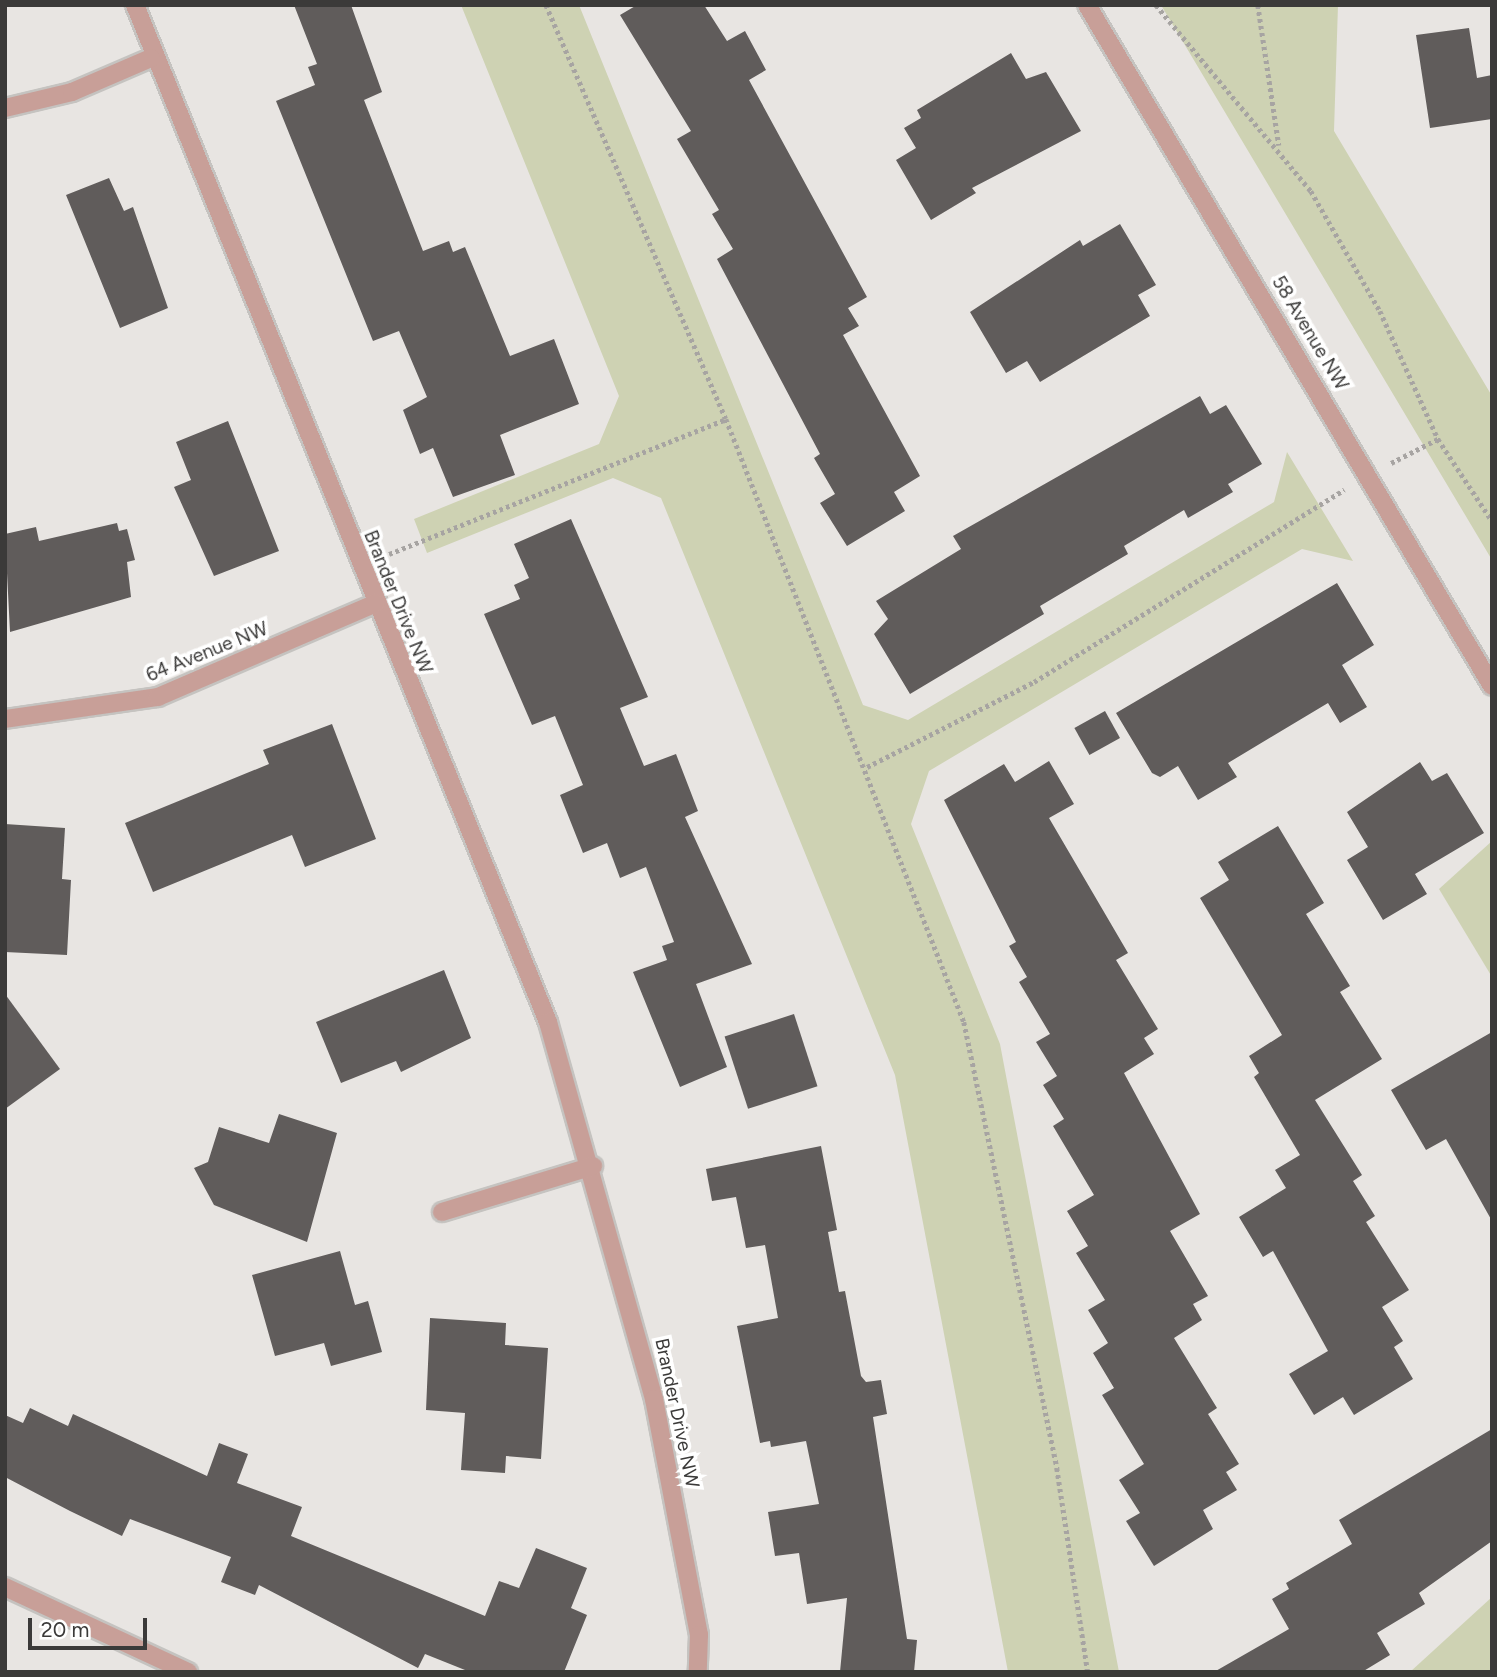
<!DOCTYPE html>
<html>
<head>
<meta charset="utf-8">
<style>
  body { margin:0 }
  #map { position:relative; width:1497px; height:1677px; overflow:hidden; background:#e8e5e2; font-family:Figtree,sans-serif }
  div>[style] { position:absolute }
  .green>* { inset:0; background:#ced2b3 }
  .building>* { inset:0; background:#605c5b; transform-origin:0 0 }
  .path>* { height:4.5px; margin-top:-2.25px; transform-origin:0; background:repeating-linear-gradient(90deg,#a7a4a2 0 3.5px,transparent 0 7px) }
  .roads { filter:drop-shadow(2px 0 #c5c3c0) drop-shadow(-2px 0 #c5c3c0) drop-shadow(0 2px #c5c3c0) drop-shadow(0 -2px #c5c3c0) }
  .minor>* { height:18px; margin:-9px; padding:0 9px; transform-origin:9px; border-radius:9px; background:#c89f98 }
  span { translate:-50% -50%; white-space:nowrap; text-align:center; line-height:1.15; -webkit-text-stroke:7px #fff; paint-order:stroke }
  .street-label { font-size:19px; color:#3b3a39 }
  .frame { position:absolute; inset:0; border:7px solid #3b3a39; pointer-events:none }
  .scale { position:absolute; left:28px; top:1618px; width:119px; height:32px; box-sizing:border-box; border:4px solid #3b3a39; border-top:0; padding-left:9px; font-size:21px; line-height:24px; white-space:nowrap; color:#3b3a39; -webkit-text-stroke:5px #fff; paint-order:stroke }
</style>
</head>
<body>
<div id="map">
  <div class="green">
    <div style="clip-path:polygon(461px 5px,579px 5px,863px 705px,908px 720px,1274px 502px,1287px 452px,1353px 561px,1302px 549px,929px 771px,911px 824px,1000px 1044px,1119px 1672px,1008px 1672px,895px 1075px,661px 498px,613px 478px,427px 553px,414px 519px,599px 444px,619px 396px)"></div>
    <div style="clip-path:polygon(1161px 5px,1338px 5px,1334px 131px,1492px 396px,1492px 560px)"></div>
    <div style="clip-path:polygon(1492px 841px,1492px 977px,1439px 889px)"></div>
    <div style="clip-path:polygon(1492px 1597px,1492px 1672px,1410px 1672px)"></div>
  </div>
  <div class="building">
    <div style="clip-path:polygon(294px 5px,351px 5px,382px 92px,364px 100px,423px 251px,449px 241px,453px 252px,465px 247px,510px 356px,554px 339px,579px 404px,500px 435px,515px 475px,453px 497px,433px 448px,420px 454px,403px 410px,427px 397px,399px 331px,373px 341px,276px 101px,315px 85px,308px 67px,317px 64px)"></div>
    <div style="clip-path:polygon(637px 5px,704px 5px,727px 41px,745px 31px,766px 70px,749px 80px,867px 297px,848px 308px,859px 326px,843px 335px,920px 476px,894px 492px,905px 511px,847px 546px,820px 503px,835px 494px,814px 458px,820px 454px,717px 259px,733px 249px,712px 214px,719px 210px,677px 139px,691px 131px,620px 15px)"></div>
    <div style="clip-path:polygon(1469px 28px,1477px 78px,1492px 75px,1492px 119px,1430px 128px,1416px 35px)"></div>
    <div style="clip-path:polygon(1011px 53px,1026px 79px,1046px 72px,1081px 131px,972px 188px,976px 193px,931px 220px,896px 160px,916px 148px,904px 128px,921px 118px,917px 110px)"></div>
    <div style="clip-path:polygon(109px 178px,124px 211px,133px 207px,168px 308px,120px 328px,66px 195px)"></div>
    <div style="clip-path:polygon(1120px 224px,1156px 285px,1138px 295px,1150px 316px,1040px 382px,1027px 361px,1006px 373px,970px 312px,1080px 240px,1083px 246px)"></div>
    <div style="clip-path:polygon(1200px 396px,1210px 414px,1226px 405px,1262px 464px,1228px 484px,1233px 492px,1188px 518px,1184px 510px,1124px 546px,1128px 554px,1040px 606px,1044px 614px,910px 694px,874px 634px,888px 619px,876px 601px,961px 549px,953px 536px)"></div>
    <div style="clip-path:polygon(228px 421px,279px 551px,214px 576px,174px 487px,191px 480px,176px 442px)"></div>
    <div style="clip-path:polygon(571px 519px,648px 697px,620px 708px,644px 766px,676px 754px,698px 811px,685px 817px,752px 964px,696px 984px,727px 1067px,680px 1087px,633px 972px,667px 960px,662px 946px,674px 942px,646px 867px,620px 878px,607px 843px,583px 853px,560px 795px,583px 785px,555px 716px,532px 725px,484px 614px,520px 599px,514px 585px,529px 578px,514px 544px)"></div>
    <div style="clip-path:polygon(117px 523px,119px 531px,127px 529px,135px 560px,127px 562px,131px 597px,10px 632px,5px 534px,36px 527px,39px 541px)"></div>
    <div style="clip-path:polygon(1337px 583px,1374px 645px,1342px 665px,1367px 707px,1340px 723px,1328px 703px,1228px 763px,1237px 777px,1198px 800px,1178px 766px,1160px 777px,1152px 773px,1116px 713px)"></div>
    <div style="left:1105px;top:711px;width:31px;height:35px;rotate:61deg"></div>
    <div style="clip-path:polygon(332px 724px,376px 839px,305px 867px,292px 835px,153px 892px,125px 823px,269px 764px,263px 750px)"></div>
    <div style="clip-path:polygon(1049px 761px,1074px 804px,1049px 818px,1128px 953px,1116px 960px,1158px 1029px,1144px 1038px,1154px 1054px,1124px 1073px,1200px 1214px,1170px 1231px,1208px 1296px,1193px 1304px,1202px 1320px,1174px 1338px,1217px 1408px,1208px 1414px,1239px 1464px,1226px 1472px,1237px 1490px,1203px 1510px,1213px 1529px,1154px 1566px,1126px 1521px,1140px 1513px,1119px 1480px,1144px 1464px,1102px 1395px,1114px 1388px,1093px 1353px,1108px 1343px,1088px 1310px,1105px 1300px,1076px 1253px,1088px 1246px,1067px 1211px,1094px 1195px,1053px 1126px,1064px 1119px,1043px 1085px,1057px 1076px,1036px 1042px,1050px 1034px,1019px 982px,1027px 977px,1009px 946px,1016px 942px,944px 800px,1004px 764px,1015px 782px)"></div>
    <div style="clip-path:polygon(1420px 762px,1432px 781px,1447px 773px,1484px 833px,1415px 874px,1427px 894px,1383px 920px,1347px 860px,1368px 847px,1347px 812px)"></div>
    <div style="clip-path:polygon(5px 824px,65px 828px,62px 879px,71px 880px,67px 955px,5px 952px)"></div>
    <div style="clip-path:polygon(1278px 826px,1324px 903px,1306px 914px,1350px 986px,1340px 992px,1382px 1059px,1315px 1100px,1362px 1175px,1353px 1181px,1375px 1216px,1366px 1222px,1409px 1290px,1382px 1307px,1403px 1341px,1394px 1347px,1413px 1379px,1354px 1415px,1343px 1397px,1314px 1415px,1289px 1374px,1328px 1351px,1273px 1251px,1263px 1257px,1239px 1217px,1286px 1188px,1275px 1170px,1300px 1155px,1254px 1077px,1259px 1073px,1249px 1056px,1282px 1035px,1200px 898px,1229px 880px,1218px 862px)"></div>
    <div style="clip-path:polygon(444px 970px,471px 1038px,401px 1072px,396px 1061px,341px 1083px,316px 1022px)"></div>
    <div style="clip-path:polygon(5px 994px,60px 1069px,5px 1109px)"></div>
    <div style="left:794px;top:1014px;width:76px;height:73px;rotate:72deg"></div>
    <div style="clip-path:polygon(1492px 1032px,1492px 1221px,1446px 1139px,1426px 1150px,1391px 1090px)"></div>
    <div style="clip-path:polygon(279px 1114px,337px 1133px,307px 1242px,214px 1205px,194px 1168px,208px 1162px,219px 1127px,269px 1143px)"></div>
    <div style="clip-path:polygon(821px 1146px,837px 1230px,828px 1232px,839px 1292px,845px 1291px,861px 1376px,866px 1382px,881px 1380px,887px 1414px,873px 1417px,907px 1639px,917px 1640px,914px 1672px,840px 1672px,847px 1598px,807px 1604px,799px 1553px,775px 1556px,768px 1512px,819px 1504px,806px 1441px,771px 1447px,770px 1441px,760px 1443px,737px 1326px,778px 1318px,765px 1245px,746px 1248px,736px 1197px,712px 1201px,706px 1169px)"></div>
    <div style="clip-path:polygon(340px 1251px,355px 1305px,368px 1301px,382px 1352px,331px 1366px,324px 1343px,275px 1356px,252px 1275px)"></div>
    <div style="clip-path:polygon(430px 1318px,506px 1323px,505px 1345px,548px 1348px,541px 1459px,506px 1456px,505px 1473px,461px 1470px,465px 1413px,426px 1410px)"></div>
    <div style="clip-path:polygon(30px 1408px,68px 1426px,73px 1414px,207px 1476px,219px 1443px,248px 1454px,237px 1483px,302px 1507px,291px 1536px,485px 1616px,499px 1581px,519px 1588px,536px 1548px,587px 1568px,571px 1608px,587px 1615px,564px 1672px,470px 1672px,425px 1654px,418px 1668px,259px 1585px,255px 1595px,221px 1582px,231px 1557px,130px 1519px,122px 1536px,70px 1511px,5px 1477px,5px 1415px,23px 1423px)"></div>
    <div style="clip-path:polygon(1492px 1429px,1492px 1541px,1419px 1593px,1425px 1604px,1377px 1633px,1390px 1655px,1362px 1672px,1214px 1672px,1289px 1629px,1272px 1599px,1289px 1589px,1286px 1583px,1352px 1544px,1339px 1520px)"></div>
  </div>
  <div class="path">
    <div style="left:546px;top:5px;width:451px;rotate:66.5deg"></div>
    <div style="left:726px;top:419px;width:648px;rotate:68.46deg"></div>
    <div style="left:964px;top:1022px;width:456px;rotate:78.2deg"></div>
    <div style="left:1057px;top:1468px;width:206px;rotate:81.4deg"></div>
    <div style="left:1156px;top:5px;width:242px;rotate:50.2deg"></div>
    <div style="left:1311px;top:191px;width:138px;rotate:60.1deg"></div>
    <div style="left:1380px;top:311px;width:141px;rotate:65.6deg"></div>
    <div style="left:1438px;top:439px;width:98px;rotate:56.6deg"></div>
    <div style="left:1258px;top:5px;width:142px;rotate:81.5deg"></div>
    <div style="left:1391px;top:463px;width:53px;rotate:-27.1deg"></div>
    <div style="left:389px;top:554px;width:363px;rotate:-21.8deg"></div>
    <div style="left:867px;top:767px;width:187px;rotate:-27deg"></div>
    <div style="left:1034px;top:682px;width:365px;rotate:-31.8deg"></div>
  </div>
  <div class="roads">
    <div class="minor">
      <div style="left:135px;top:5px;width:1098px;rotate:67.9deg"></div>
      <div style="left:548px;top:1022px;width:392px;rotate:74.3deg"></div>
      <div style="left:654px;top:1399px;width:240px;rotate:79.2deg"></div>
      <div style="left:699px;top:1635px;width:37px;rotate:92deg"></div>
      <div style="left:1087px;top:5px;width:792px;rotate:59.26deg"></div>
      <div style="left:5px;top:108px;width:69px;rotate:-13.4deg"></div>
      <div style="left:72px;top:92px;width:86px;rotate:-23.3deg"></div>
      <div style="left:5px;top:719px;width:155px;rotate:-8.2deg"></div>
      <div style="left:158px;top:697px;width:237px;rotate:-23.3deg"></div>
      <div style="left:442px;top:1212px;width:158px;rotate:-16.9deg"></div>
      <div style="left:5px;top:1587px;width:202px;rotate:24.9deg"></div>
    </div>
  </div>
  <div class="street-label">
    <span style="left:1310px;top:333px;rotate:59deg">58 Avenue NW</span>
    <span style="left:398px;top:602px;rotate:68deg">Brander Drive NW</span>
    <span style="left:207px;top:652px;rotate:-22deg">64 Avenue NW</span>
    <span style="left:677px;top:1413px;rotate:78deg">Brander Drive NW</span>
  </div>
  <div class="frame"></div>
  <div class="scale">20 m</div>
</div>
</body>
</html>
